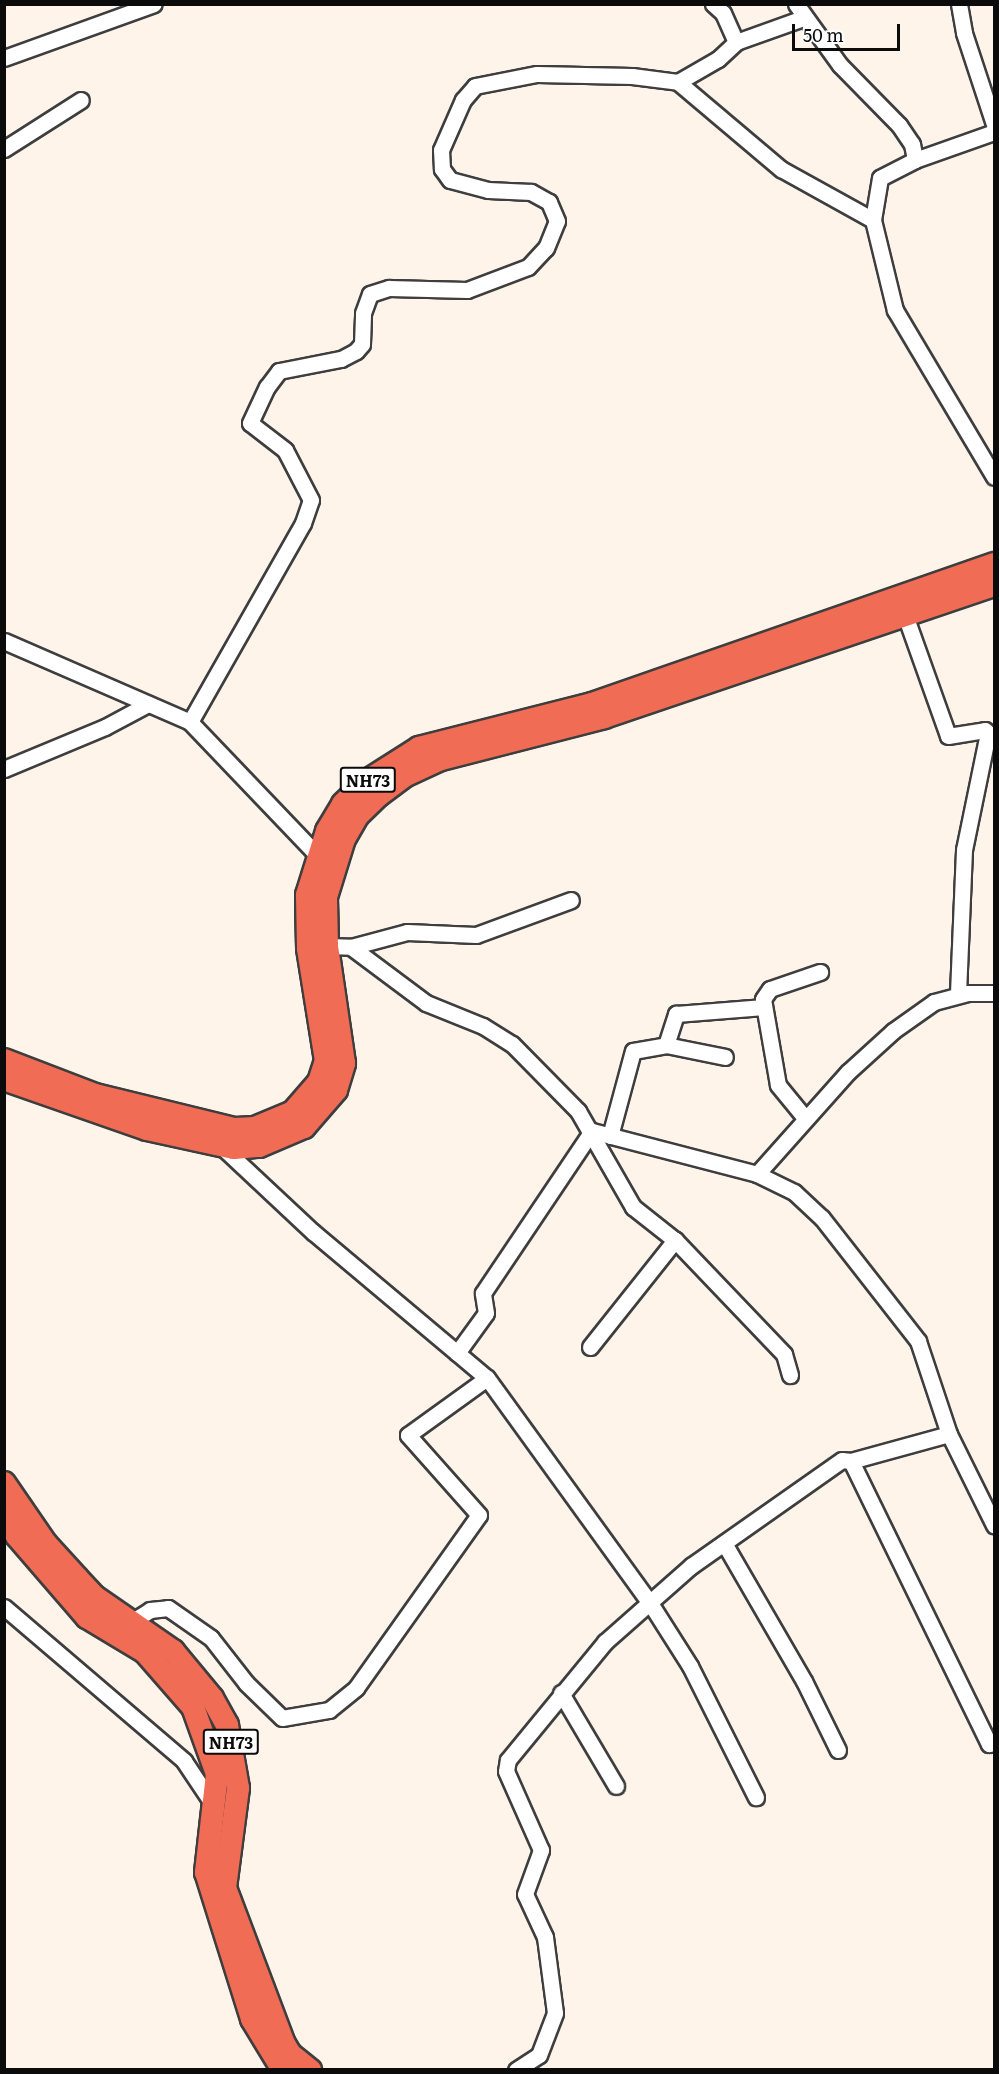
<!DOCTYPE html>
<html>
<head>
<meta charset="utf-8">
<style>
  body { margin:0 }
  #map { position:relative; width:999px; height:2074px; overflow:hidden; background:#fff4ea; font-family:Literata,serif }
  div>[style] { position:absolute }
  .roads { filter:drop-shadow(2px 0 #3e3e3e) drop-shadow(-2px 0 #3e3e3e) drop-shadow(0 2px #3e3e3e) drop-shadow(0 -2px #3e3e3e) }
  .minor>* { height:15px; margin:-7.5px; padding:0 7.5px; transform-origin:7.5px; border-radius:7.5px; background:#fff }
  .highway>* { height:22px; margin:-11px; padding:0 11px; transform-origin:11px; border-radius:11px; background:#f16c55 }
  span { translate:-50% -50%; white-space:nowrap; text-align:center; line-height:1.15; -webkit-text-stroke:6px #fff; paint-order:stroke }
  .shield-label span { padding:2px 4px; background:#fff; border:2px solid; border-radius:4px; -webkit-text-stroke-width:0 }
  .shield-label { font-size:16px; color:#0b0b0b; font-weight:700 }
  .frame { position:absolute; inset:0; border:6px solid #0b0b0b; pointer-events:none }
  .scale { position:absolute; left:792px; top:24px; width:108px; height:27px; box-sizing:border-box; border:3px solid #0b0b0b; border-top:0; padding-left:8px; font-size:18px; line-height:21px; white-space:nowrap; color:#0b0b0b; -webkit-text-stroke:4px #fff; paint-order:stroke }
</style>
</head>
<body>
<div id="map">
  <div class="roads">
    <div class="minor">
      <div style="left:713px;top:4px;width:13px;rotate:42deg"></div>
      <div style="left:723px;top:13px;width:32px;rotate:66deg"></div>
      <div style="left:736px;top:42px;width:71px;rotate:-19.7deg"></div>
      <div style="left:796px;top:4px;width:75px;rotate:54.2deg"></div>
      <div style="left:840px;top:65px;width:84px;rotate:45.5deg"></div>
      <div style="left:899px;top:125px;width:23px;rotate:56deg"></div>
      <div style="left:912px;top:144px;width:16px;rotate:79deg"></div>
      <div style="left:959px;top:4px;width:29px;rotate:80deg"></div>
      <div style="left:964px;top:33px;width:96px;rotate:71.8deg"></div>
      <div style="left:4px;top:58px;width:159px;rotate:-19.8deg"></div>
      <div style="left:678px;top:82px;width:135px;rotate:40.2deg"></div>
      <div style="left:781px;top:169px;width:105px;rotate:29deg"></div>
      <div style="left:994px;top:132px;width:84px;rotate:160.5deg"></div>
      <div style="left:915px;top:160px;width:39px;rotate:153deg"></div>
      <div style="left:880px;top:178px;width:43px;rotate:99.5deg"></div>
      <div style="left:873px;top:220px;width:93px;rotate:76.3deg"></div>
      <div style="left:895px;top:310px;width:194px;rotate:59.3deg"></div>
      <div style="left:4px;top:149px;width:91px;rotate:-32.5deg"></div>
      <div style="left:905px;top:615px;width:128px;rotate:70.4deg"></div>
      <div style="left:948px;top:736px;width:37px;rotate:-9deg"></div>
      <div style="left:985px;top:730px;width:4px;rotate:45deg"></div>
      <div style="left:988px;top:733px;width:119px;rotate:101.6deg"></div>
      <div style="left:964px;top:850px;width:145px;rotate:92.4deg"></div>
      <div style="left:4px;top:641px;width:203px;rotate:23.5deg"></div>
      <div style="left:190px;top:722px;width:184px;rotate:46.3deg"></div>
      <div style="left:190px;top:722px;width:229px;rotate:-60.4deg"></div>
      <div style="left:303px;top:523px;width:24px;rotate:-71deg"></div>
      <div style="left:311px;top:500px;width:56px;rotate:-117.5deg"></div>
      <div style="left:285px;top:450px;width:44px;rotate:-142.4deg"></div>
      <div style="left:250px;top:423px;width:40px;rotate:-65deg"></div>
      <div style="left:267px;top:387px;width:20px;rotate:-53deg"></div>
      <div style="left:279px;top:371px;width:63px;rotate:-11deg"></div>
      <div style="left:341px;top:359px;width:17px;rotate:-28deg"></div>
      <div style="left:356px;top:351px;width:9px;rotate:-49deg"></div>
      <div style="left:362px;top:344px;width:31px;rotate:-88deg"></div>
      <div style="left:363px;top:313px;width:20px;rotate:-70deg"></div>
      <div style="left:370px;top:294px;width:20px;rotate:-18deg"></div>
      <div style="left:389px;top:288px;width:78px;rotate:1.5deg"></div>
      <div style="left:467px;top:290px;width:65px;rotate:-20.7deg"></div>
      <div style="left:528px;top:267px;width:26px;rotate:-47deg"></div>
      <div style="left:546px;top:248px;width:29px;rotate:-68deg"></div>
      <div style="left:557px;top:221px;width:21px;rotate:-113deg"></div>
      <div style="left:549px;top:202px;width:21px;rotate:-151deg"></div>
      <div style="left:531px;top:192px;width:43px;rotate:-177.3deg"></div>
      <div style="left:488px;top:190px;width:39px;rotate:-165deg"></div>
      <div style="left:450px;top:180px;width:14px;rotate:-126deg"></div>
      <div style="left:442px;top:169px;width:19px;rotate:-93deg"></div>
      <div style="left:441px;top:150px;width:55px;rotate:-66.3deg"></div>
      <div style="left:463px;top:100px;width:18px;rotate:-49deg"></div>
      <div style="left:475px;top:86px;width:63px;rotate:-11deg"></div>
      <div style="left:537px;top:74px;width:95px;rotate:1.2deg"></div>
      <div style="left:632px;top:76px;width:46px;rotate:7.4deg"></div>
      <div style="left:678px;top:82px;width:46px;rotate:-29.9deg"></div>
      <div style="left:718px;top:59px;width:25px;rotate:-43deg"></div>
      <div style="left:4px;top:769px;width:109px;rotate:-22.6deg"></div>
      <div style="left:105px;top:727px;width:49px;rotate:-28.1deg"></div>
      <div style="left:327px;top:946px;width:24px;rotate:2deg"></div>
      <div style="left:351px;top:947px;width:94px;rotate:36.7deg"></div>
      <div style="left:426px;top:1003px;width:61px;rotate:22deg"></div>
      <div style="left:483px;top:1026px;width:34px;rotate:32deg"></div>
      <div style="left:512px;top:1044px;width:94px;rotate:45.4deg"></div>
      <div style="left:578px;top:1111px;width:111px;rotate:60.2deg"></div>
      <div style="left:633px;top:1207px;width:53px;rotate:38.2deg"></div>
      <div style="left:675px;top:1240px;width:158px;rotate:46.3deg"></div>
      <div style="left:784px;top:1354px;width:22px;rotate:74deg"></div>
      <div style="left:351px;top:947px;width:58px;rotate:-15deg"></div>
      <div style="left:407px;top:932px;width:69px;rotate:2.5deg"></div>
      <div style="left:476px;top:935px;width:101px;rotate:-20.2deg"></div>
      <div style="left:666px;top:1045px;width:60px;rotate:11.5deg"></div>
      <div style="left:805px;top:1118px;width:43px;rotate:-129.3deg"></div>
      <div style="left:778px;top:1085px;width:87px;rotate:-99.9deg"></div>
      <div style="left:763px;top:999px;width:12px;rotate:-55deg"></div>
      <div style="left:770px;top:989px;width:53px;rotate:-18.8deg"></div>
      <div style="left:610px;top:1136px;width:88px;rotate:-74.9deg"></div>
      <div style="left:633px;top:1051px;width:34px;rotate:-10deg"></div>
      <div style="left:666px;top:1045px;width:33px;rotate:-72deg"></div>
      <div style="left:676px;top:1014px;width:88px;rotate:-4.5deg"></div>
      <div style="left:221px;top:1146px;width:126px;rotate:43.1deg"></div>
      <div style="left:313px;top:1232px;width:227px;rotate:40deg"></div>
      <div style="left:487px;top:1378px;width:278px;rotate:54.1deg"></div>
      <div style="left:650px;top:1603px;width:75px;rotate:57.6deg"></div>
      <div style="left:690px;top:1666px;width:147px;rotate:63.3deg"></div>
      <div style="left:757px;top:1174px;width:137px;rotate:-48.3deg"></div>
      <div style="left:848px;top:1072px;width:61px;rotate:-42.3deg"></div>
      <div style="left:893px;top:1031px;width:50px;rotate:-35.3deg"></div>
      <div style="left:934px;top:1002px;width:35px;rotate:-15deg"></div>
      <div style="left:968px;top:993px;width:26px"></div>
      <div style="left:590px;top:1347px;width:137px;rotate:-51.5deg"></div>
      <div style="left:457px;top:1353px;width:49px;rotate:-54.1deg"></div>
      <div style="left:486px;top:1313px;width:20px;rotate:-99deg"></div>
      <div style="left:483px;top:1293px;width:195px;rotate:-56.1deg"></div>
      <div style="left:592px;top:1131px;width:171px;rotate:14.6deg"></div>
      <div style="left:757px;top:1174px;width:41px;rotate:25.9deg"></div>
      <div style="left:794px;top:1192px;width:38px;rotate:43deg"></div>
      <div style="left:822px;top:1218px;width:156px;rotate:52deg"></div>
      <div style="left:918px;top:1341px;width:98px;rotate:71.6deg"></div>
      <div style="left:949px;top:1434px;width:102px;rotate:164.6deg"></div>
      <div style="left:949px;top:1434px;width:102px;rotate:63.7deg"></div>
      <div style="left:724px;top:1543px;width:160px;rotate:59.9deg"></div>
      <div style="left:804px;top:1681px;width:77px;rotate:63.8deg"></div>
      <div style="left:4px;top:1607px;width:237px;rotate:40.5deg"></div>
      <div style="left:184px;top:1761px;width:54px;rotate:56.3deg"></div>
      <div style="left:131px;top:1622px;width:22px;rotate:-32deg"></div>
      <div style="left:150px;top:1610px;width:18px;rotate:-6deg"></div>
      <div style="left:168px;top:1608px;width:52px;rotate:34.9deg"></div>
      <div style="left:211px;top:1638px;width:57px;rotate:52.1deg"></div>
      <div style="left:246px;top:1683px;width:50px;rotate:44.2deg"></div>
      <div style="left:282px;top:1718px;width:48px;rotate:-9.7deg"></div>
      <div style="left:329px;top:1710px;width:35px;rotate:-39deg"></div>
      <div style="left:356px;top:1688px;width:212px;rotate:-54.6deg"></div>
      <div style="left:479px;top:1515px;width:107px;rotate:-131.6deg"></div>
      <div style="left:408px;top:1435px;width:97px;rotate:-35.8deg"></div>
      <div style="left:561px;top:1693px;width:108px;rotate:59.4deg"></div>
      <div style="left:516px;top:2070px;width:27px;rotate:-33deg"></div>
      <div style="left:539px;top:2055px;width:45px;rotate:-69.1deg"></div>
      <div style="left:555px;top:2013px;width:77px;rotate:-97.5deg"></div>
      <div style="left:545px;top:1937px;width:47px;rotate:-114.9deg"></div>
      <div style="left:525px;top:1894px;width:47px;rotate:-70deg"></div>
      <div style="left:541px;top:1850px;width:86px;rotate:-113.9deg"></div>
      <div style="left:506px;top:1771px;width:11px;rotate:-80deg"></div>
      <div style="left:508px;top:1760px;width:153px;rotate:-50.6deg"></div>
      <div style="left:605px;top:1642px;width:115px;rotate:-41.5deg"></div>
      <div style="left:691px;top:1566px;width:184px;rotate:-35.1deg"></div>
      <div style="left:842px;top:1460px;width:9px;rotate:6deg"></div>
      <div style="left:851px;top:1461px;width:315px;rotate:64deg"></div>
      <div style="left:989px;top:1744px;width:5px;rotate:-22deg"></div>
    </div>
    <div class="highway">
      <div style="left:4px;top:1060px;width:97px;rotate:21deg"></div>
      <div style="left:95px;top:1095px;width:144px;rotate:13.7deg"></div>
      <div style="left:235px;top:1129px;width:20px;rotate:-3deg"></div>
      <div style="left:255px;top:1128px;width:41px;rotate:-22.8deg"></div>
      <div style="left:293px;top:1112px;width:40px;rotate:-49deg"></div>
      <div style="left:319px;top:1082px;width:22px;rotate:-72deg"></div>
      <div style="left:326px;top:1061px;width:114px;rotate:-99.1deg"></div>
      <div style="left:308px;top:948px;width:53px;rotate:-91.1deg"></div>
      <div style="left:307px;top:895px;width:67px;rotate:-72.6deg"></div>
      <div style="left:327px;top:831px;width:31px;rotate:-59deg"></div>
      <div style="left:343px;top:804px;width:33px;rotate:-44deg"></div>
      <div style="left:367px;top:781px;width:62px;rotate:-32.4deg"></div>
      <div style="left:419px;top:748px;width:179px;rotate:-14.3deg"></div>
      <div style="left:592px;top:704px;width:426px;rotate:-19.2deg"></div>
      <div style="left:4px;top:1079px;width:151px;rotate:19.3deg"></div>
      <div style="left:147px;top:1129px;width:89px;rotate:12.3deg"></div>
      <div style="left:234px;top:1148px;width:25px;rotate:-5deg"></div>
      <div style="left:259px;top:1146px;width:49px;rotate:-22.9deg"></div>
      <div style="left:304px;top:1127px;width:49px;rotate:-49.1deg"></div>
      <div style="left:336px;top:1090px;width:28px;rotate:-73deg"></div>
      <div style="left:344px;top:1063px;width:118px;rotate:-98.3deg"></div>
      <div style="left:327px;top:946px;width:49px;rotate:-91.2deg"></div>
      <div style="left:326px;top:897px;width:61px;rotate:-72.8deg"></div>
      <div style="left:344px;top:839px;width:28px;rotate:-60deg"></div>
      <div style="left:358px;top:815px;width:29px;rotate:-44deg"></div>
      <div style="left:379px;top:795px;width:31px;rotate:-37deg"></div>
      <div style="left:404px;top:776px;width:41px;rotate:-24.7deg"></div>
      <div style="left:441px;top:759px;width:168px;rotate:-14.4deg"></div>
      <div style="left:604px;top:717px;width:412px;rotate:-18.7deg"></div>
      <div style="left:4px;top:1483px;width:74px;rotate:55.5deg"></div>
      <div style="left:46px;top:1544px;width:46px;rotate:47.6deg"></div>
      <div style="left:77px;top:1578px;width:26px;rotate:47deg"></div>
      <div style="left:95px;top:1597px;width:95px;rotate:34.7deg"></div>
      <div style="left:173px;top:1651px;width:61px;rotate:50.3deg"></div>
      <div style="left:212px;top:1698px;width:31px;rotate:61deg"></div>
      <div style="left:227px;top:1725px;width:64px;rotate:80.1deg"></div>
      <div style="left:238px;top:1788px;width:101px;rotate:97.4deg"></div>
      <div style="left:225px;top:1888px;width:167px;rotate:69.3deg"></div>
      <div style="left:284px;top:2044px;width:12px;rotate:59deg"></div>
      <div style="left:290px;top:2054px;width:26px;rotate:39deg"></div>
      <div style="left:4px;top:1515px;width:25px;rotate:58deg"></div>
      <div style="left:17px;top:1536px;width:107px;rotate:49.2deg"></div>
      <div style="left:87px;top:1617px;width:68px;rotate:31.1deg"></div>
      <div style="left:145px;top:1652px;width:73px;rotate:48.9deg"></div>
      <div style="left:193px;top:1707px;width:71px;rotate:70.3deg"></div>
      <div style="left:217px;top:1774px;width:99px;rotate:96.4deg"></div>
      <div style="left:206px;top:1872px;width:154px;rotate:72.6deg"></div>
      <div style="left:252px;top:2019px;width:60px;rotate:58.7deg"></div>
    </div>
  </div>
  <div class="shield-label">
    <span style="left:368px;top:780px">NH73</span>
    <span style="left:231px;top:1742px">NH73</span>
  </div>
  <div class="frame"></div>
  <div class="scale">50 m</div>
</div>
</body>
</html>
